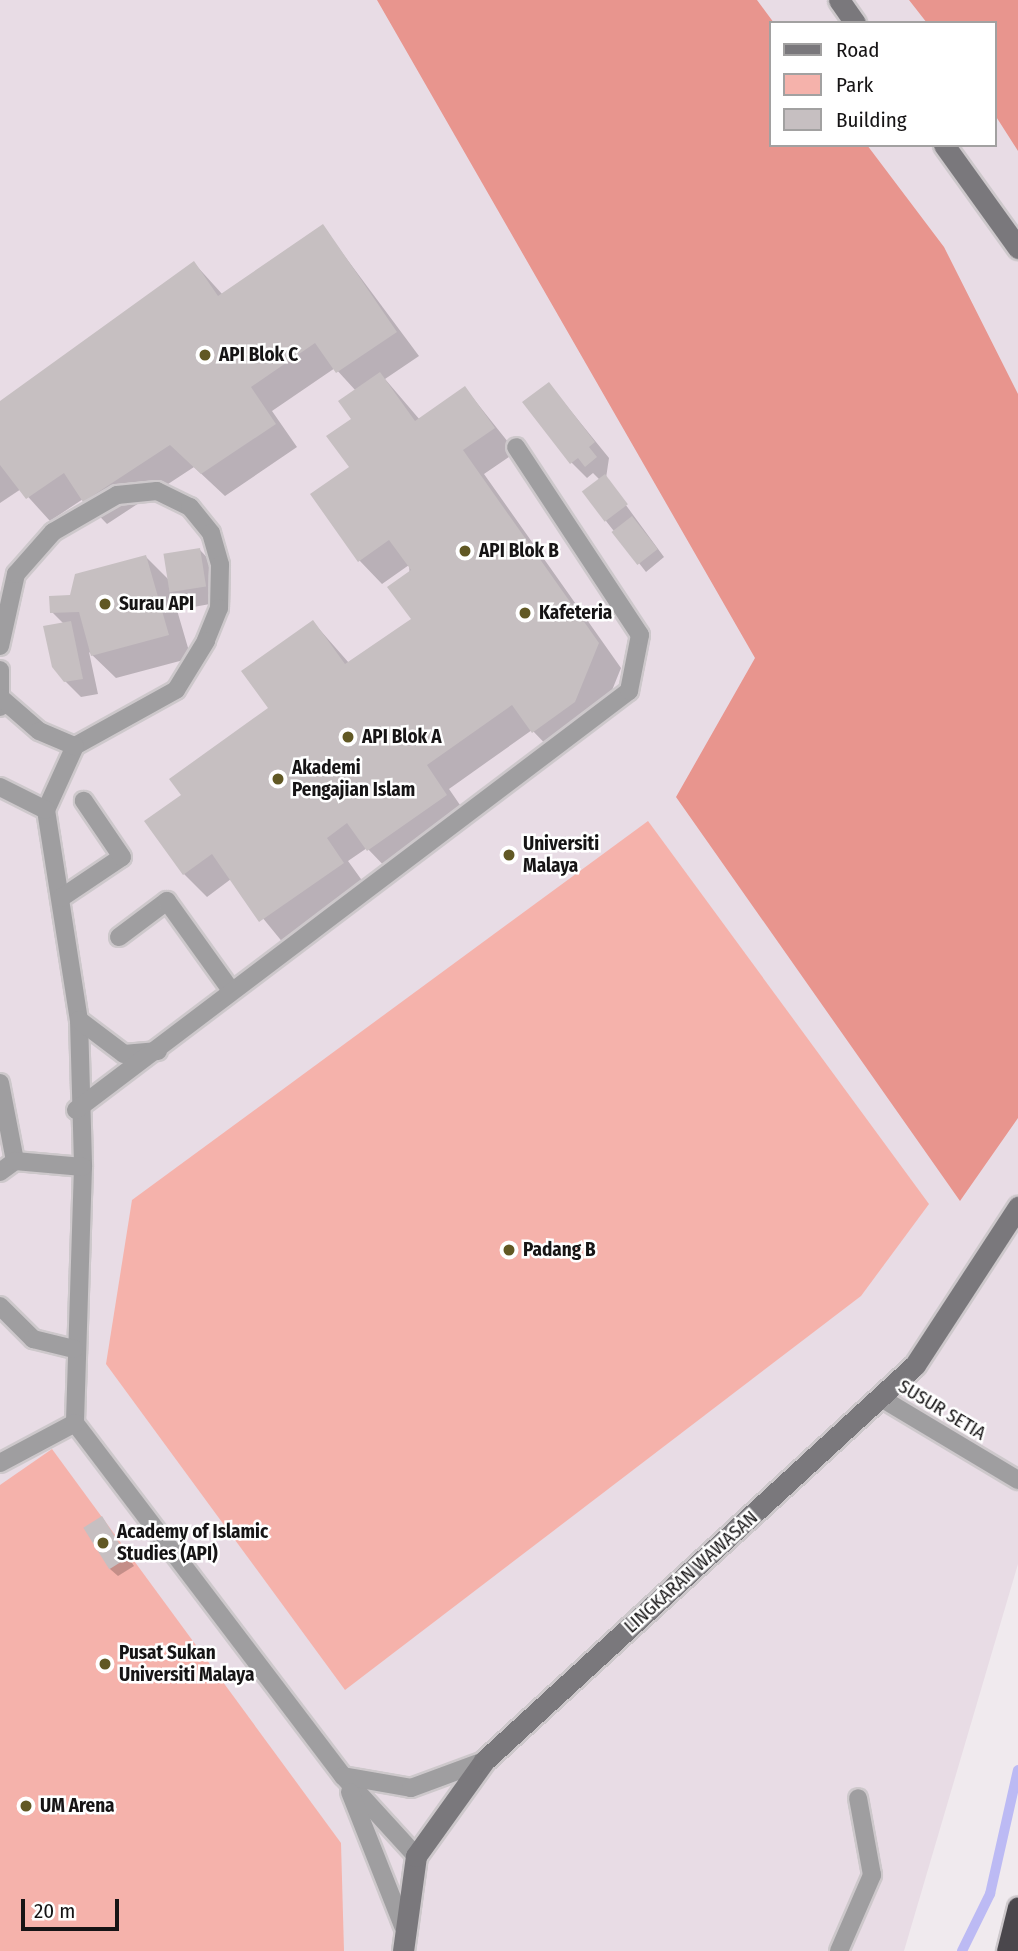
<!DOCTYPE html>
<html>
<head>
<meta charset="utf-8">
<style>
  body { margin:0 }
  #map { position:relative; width:1018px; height:1951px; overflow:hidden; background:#f0eaee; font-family:"Fira Sans Condensed",sans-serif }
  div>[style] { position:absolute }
  .built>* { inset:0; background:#e8dce5 }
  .green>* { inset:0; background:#f5b2ab }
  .forest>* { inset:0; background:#e8958e }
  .shadow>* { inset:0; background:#0003 }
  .stream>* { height:10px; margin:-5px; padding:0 5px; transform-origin:5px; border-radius:5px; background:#bcbaf4 }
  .building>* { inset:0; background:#c6bfc1; transform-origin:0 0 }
  .roads { filter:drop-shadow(2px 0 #cdc8cb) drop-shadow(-2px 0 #cdc8cb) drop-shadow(0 2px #cdc8cb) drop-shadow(0 -2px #cdc8cb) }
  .lane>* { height:18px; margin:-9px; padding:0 9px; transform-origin:9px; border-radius:9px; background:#9f9ea0 }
  .secondary>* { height:21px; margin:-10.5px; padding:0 10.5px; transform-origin:10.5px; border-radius:10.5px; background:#7a787c }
  .highway>* { height:21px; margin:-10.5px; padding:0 10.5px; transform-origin:10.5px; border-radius:10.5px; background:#4a474c }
  .dots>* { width:19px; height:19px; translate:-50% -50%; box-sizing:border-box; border:4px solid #fff; border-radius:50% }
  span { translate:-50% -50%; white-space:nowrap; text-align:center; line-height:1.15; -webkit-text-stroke:5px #fff; paint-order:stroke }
  .poi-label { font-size:19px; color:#161415; font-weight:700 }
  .left { translate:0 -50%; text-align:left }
  .street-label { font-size:19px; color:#161415 }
  .legend { position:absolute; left:769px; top:21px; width:228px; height:126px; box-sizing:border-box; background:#fff; border:2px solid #a2a1a1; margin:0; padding:9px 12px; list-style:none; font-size:21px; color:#161415 }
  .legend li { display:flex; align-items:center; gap:14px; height:35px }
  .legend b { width:35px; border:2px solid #a2a1a1 }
  .scale { position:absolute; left:21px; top:1899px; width:98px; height:32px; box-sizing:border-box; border:4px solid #161415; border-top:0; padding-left:9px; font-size:21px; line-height:24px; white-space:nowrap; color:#161415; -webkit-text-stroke:5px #fff; paint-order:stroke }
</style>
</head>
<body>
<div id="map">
  <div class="built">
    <div style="clip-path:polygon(evenodd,0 0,1018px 0,1018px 1564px,904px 1951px,0 1951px,0 0,771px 23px,995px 23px,995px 145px,771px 145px,771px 23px)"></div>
  </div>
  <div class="green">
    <div style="clip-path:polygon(648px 821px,929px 1204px,861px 1296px,345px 1690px,106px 1364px,132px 1200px)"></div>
    <div style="clip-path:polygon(52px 1449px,341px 1843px,344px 1951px,0 1951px,0 1485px)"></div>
  </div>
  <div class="forest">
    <div style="clip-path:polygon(377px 0,757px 0,774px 23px,771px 145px,867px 145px,944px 247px,1018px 394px,1018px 1118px,960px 1201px,676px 797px,755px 658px)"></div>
    <div style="clip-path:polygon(909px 0,1018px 0,1018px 151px,995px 115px,995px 23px,927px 23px)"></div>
  </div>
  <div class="shadow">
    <div style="clip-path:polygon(323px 227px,419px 356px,385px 379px,420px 420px,465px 388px,516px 452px,484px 474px,621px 668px,598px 725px,556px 755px,532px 730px,449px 789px,469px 818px,391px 873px,367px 848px,348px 861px,366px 886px,284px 944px,231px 879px,207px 897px,184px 874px,183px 796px,270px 709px,313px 622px,349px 663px,413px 620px,409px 565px,382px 584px,359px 560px,351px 468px,356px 391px,335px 368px,272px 411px,297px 447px,225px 496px,194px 467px,107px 524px,83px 499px,50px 521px,21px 489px,0 503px,0 404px,194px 263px,223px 295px)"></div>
    <div style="clip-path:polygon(549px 384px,609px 458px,606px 478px,664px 557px,646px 572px,606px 521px,600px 480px,593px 473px,587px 478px,571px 462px)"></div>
    <div style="clip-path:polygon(200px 550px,215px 566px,221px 602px,188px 608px,172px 593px,191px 658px,116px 678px,89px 652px,98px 694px,81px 697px,65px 681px,64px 624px,52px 612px,146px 557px,170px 581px)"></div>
    <div style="clip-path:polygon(102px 1518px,134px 1566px,118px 1576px,110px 1569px)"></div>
  </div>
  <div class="stream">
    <div style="left:962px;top:1951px;width:64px;rotate:-63.8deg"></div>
    <div style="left:990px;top:1894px;width:127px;rotate:-77.3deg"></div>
  </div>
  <div class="building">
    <div style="clip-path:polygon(323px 224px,397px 332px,336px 373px,315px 343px,251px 387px,276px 424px,201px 474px,170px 445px,83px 502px,64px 473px,26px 499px,0 465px,0 401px,194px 261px,218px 296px)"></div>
    <div style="clip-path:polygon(380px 372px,415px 421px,465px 386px,495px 428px,463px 450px,599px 643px,575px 702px,532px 733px,512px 705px,427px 765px,447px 795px,367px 851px,347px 823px,327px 838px,344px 863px,259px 922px,212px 854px,183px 875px,144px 821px,181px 795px,169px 779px,268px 708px,241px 671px,313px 620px,345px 664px,411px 619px,387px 587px,411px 570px,389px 540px,358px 562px,310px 494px,349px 467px,326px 436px,351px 419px,338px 401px)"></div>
    <div style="clip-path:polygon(549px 382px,595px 442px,589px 447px,597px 457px,585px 467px,578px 458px,570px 464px,522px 402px)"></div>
    <div style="left:605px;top:474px;width:38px;height:29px;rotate:53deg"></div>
    <div style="left:632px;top:516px;width:42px;height:26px;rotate:52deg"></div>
    <div style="left:200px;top:548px;width:39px;height:37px;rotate:81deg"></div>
    <div style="clip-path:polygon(146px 555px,169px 635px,91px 656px,79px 612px,50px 613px,49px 596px,70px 595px,75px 574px)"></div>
    <div style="clip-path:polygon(71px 621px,83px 679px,64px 682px,52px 667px,43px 626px)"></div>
    <div style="left:102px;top:1516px;width:49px;height:22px;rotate:58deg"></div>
  </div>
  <div class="roads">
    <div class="lane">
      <div style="left:0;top:646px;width:74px;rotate:-77.5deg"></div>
      <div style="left:16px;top:574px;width:56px;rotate:-48.6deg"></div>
      <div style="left:53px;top:532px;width:74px;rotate:-30deg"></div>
      <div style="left:117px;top:495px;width:40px;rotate:-5.7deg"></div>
      <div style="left:157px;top:491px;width:37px;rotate:26deg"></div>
      <div style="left:190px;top:507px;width:33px;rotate:51deg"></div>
      <div style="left:211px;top:533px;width:33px;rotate:74deg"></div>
      <div style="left:220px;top:565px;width:43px;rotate:91.3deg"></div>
      <div style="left:219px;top:608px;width:35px;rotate:112deg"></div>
      <div style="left:206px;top:641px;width:57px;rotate:121.5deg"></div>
      <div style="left:176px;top:690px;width:115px;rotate:151deg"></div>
      <div style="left:75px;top:746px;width:70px;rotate:114.4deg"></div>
      <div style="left:46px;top:810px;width:213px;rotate:81.1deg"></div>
      <div style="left:79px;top:1020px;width:147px;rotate:88.4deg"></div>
      <div style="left:83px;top:1167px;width:256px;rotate:91.8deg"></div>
      <div style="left:75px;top:1423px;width:443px;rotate:52.8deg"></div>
      <div style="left:343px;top:1776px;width:108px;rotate:47.6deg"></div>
      <div style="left:0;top:670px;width:37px;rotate:90deg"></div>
      <div style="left:1px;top:698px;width:50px;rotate:41deg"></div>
      <div style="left:39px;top:731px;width:39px;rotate:23deg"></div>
      <div style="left:0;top:787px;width:51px;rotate:26.6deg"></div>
      <div style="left:61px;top:898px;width:73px;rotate:-33.9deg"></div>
      <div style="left:122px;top:857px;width:68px;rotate:-124.2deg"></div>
      <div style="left:119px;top:937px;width:60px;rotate:-36.9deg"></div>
      <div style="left:167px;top:901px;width:108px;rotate:54.4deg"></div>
      <div style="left:79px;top:1020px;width:56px;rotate:37.1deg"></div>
      <div style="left:124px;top:1054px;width:34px;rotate:-5deg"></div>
      <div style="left:0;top:1083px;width:79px;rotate:79.1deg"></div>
      <div style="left:76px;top:1110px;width:694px;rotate:-37.15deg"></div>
      <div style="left:629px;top:691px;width:57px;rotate:-78.9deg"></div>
      <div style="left:640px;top:635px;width:225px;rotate:-123.4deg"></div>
      <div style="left:0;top:1172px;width:19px;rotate:-36deg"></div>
      <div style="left:15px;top:1161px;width:68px;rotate:5deg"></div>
      <div style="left:0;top:1306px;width:47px;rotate:45deg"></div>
      <div style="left:33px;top:1339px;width:42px;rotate:13.7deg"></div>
      <div style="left:881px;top:1398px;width:160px;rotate:30.9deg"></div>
      <div style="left:0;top:1463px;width:85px;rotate:-28.1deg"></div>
      <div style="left:343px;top:1776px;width:69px;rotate:10deg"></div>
      <div style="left:411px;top:1788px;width:78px;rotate:-20.3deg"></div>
      <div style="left:350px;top:1792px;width:144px;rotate:68.4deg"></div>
      <div style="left:839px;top:1951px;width:83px;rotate:-66.5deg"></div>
      <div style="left:872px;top:1875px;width:78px;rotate:-100.3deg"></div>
    </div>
    <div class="secondary">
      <div style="left:839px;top:0;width:28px;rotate:55deg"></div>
      <div style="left:944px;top:145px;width:127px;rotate:54.3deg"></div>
      <div style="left:403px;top:1951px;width:96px;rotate:-82.2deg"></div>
      <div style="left:416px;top:1856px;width:117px;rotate:-54.4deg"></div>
      <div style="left:484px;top:1761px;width:585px;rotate:-42.58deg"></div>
      <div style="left:915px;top:1365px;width:189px;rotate:-56.9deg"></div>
    </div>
    <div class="highway">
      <div style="left:1007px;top:1951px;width:45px;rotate:-76deg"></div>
    </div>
  </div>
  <div class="dots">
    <div style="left:205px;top:355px;background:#615824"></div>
    <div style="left:465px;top:551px;background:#615824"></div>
    <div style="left:105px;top:604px;background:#615824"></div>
    <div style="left:525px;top:613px;background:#615824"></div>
    <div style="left:348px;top:737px;background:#615824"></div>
    <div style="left:278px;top:779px;background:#615824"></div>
    <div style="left:509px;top:855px;background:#615824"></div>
    <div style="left:509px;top:1250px;background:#615824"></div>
    <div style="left:103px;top:1543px;background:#615824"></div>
    <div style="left:105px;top:1664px;background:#615824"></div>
    <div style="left:26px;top:1806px;background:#615824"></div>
  </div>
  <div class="poi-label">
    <span class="left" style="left:219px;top:355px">API Blok C</span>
    <span class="left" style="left:479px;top:551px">API Blok B</span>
    <span class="left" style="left:119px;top:604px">Surau API</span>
    <span class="left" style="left:539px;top:613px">Kafeteria</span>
    <span class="left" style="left:362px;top:737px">API Blok A</span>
    <span class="left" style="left:292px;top:779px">Akademi<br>Pengajian Islam</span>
    <span class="left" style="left:523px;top:855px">Universiti<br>Malaya</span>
    <span class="left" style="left:523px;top:1250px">Padang B</span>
    <span class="left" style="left:117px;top:1543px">Academy of Islamic<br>Studies (API)</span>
    <span class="left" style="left:119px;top:1664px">Pusat Sukan<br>Universiti Malaya</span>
    <span class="left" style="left:40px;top:1806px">UM Arena</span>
  </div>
  <div class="street-label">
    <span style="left:942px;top:1410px;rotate:31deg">SUSUR SETIA</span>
    <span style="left:691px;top:1572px;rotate:-42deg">LINGKARAN WAWASAN</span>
  </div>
  <ul class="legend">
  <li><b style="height:9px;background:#7a787c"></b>Road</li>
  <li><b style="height:19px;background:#f5b2ab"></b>Park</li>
  <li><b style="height:19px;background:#c6bfc1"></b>Building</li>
  </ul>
  <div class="scale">20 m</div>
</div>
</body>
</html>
